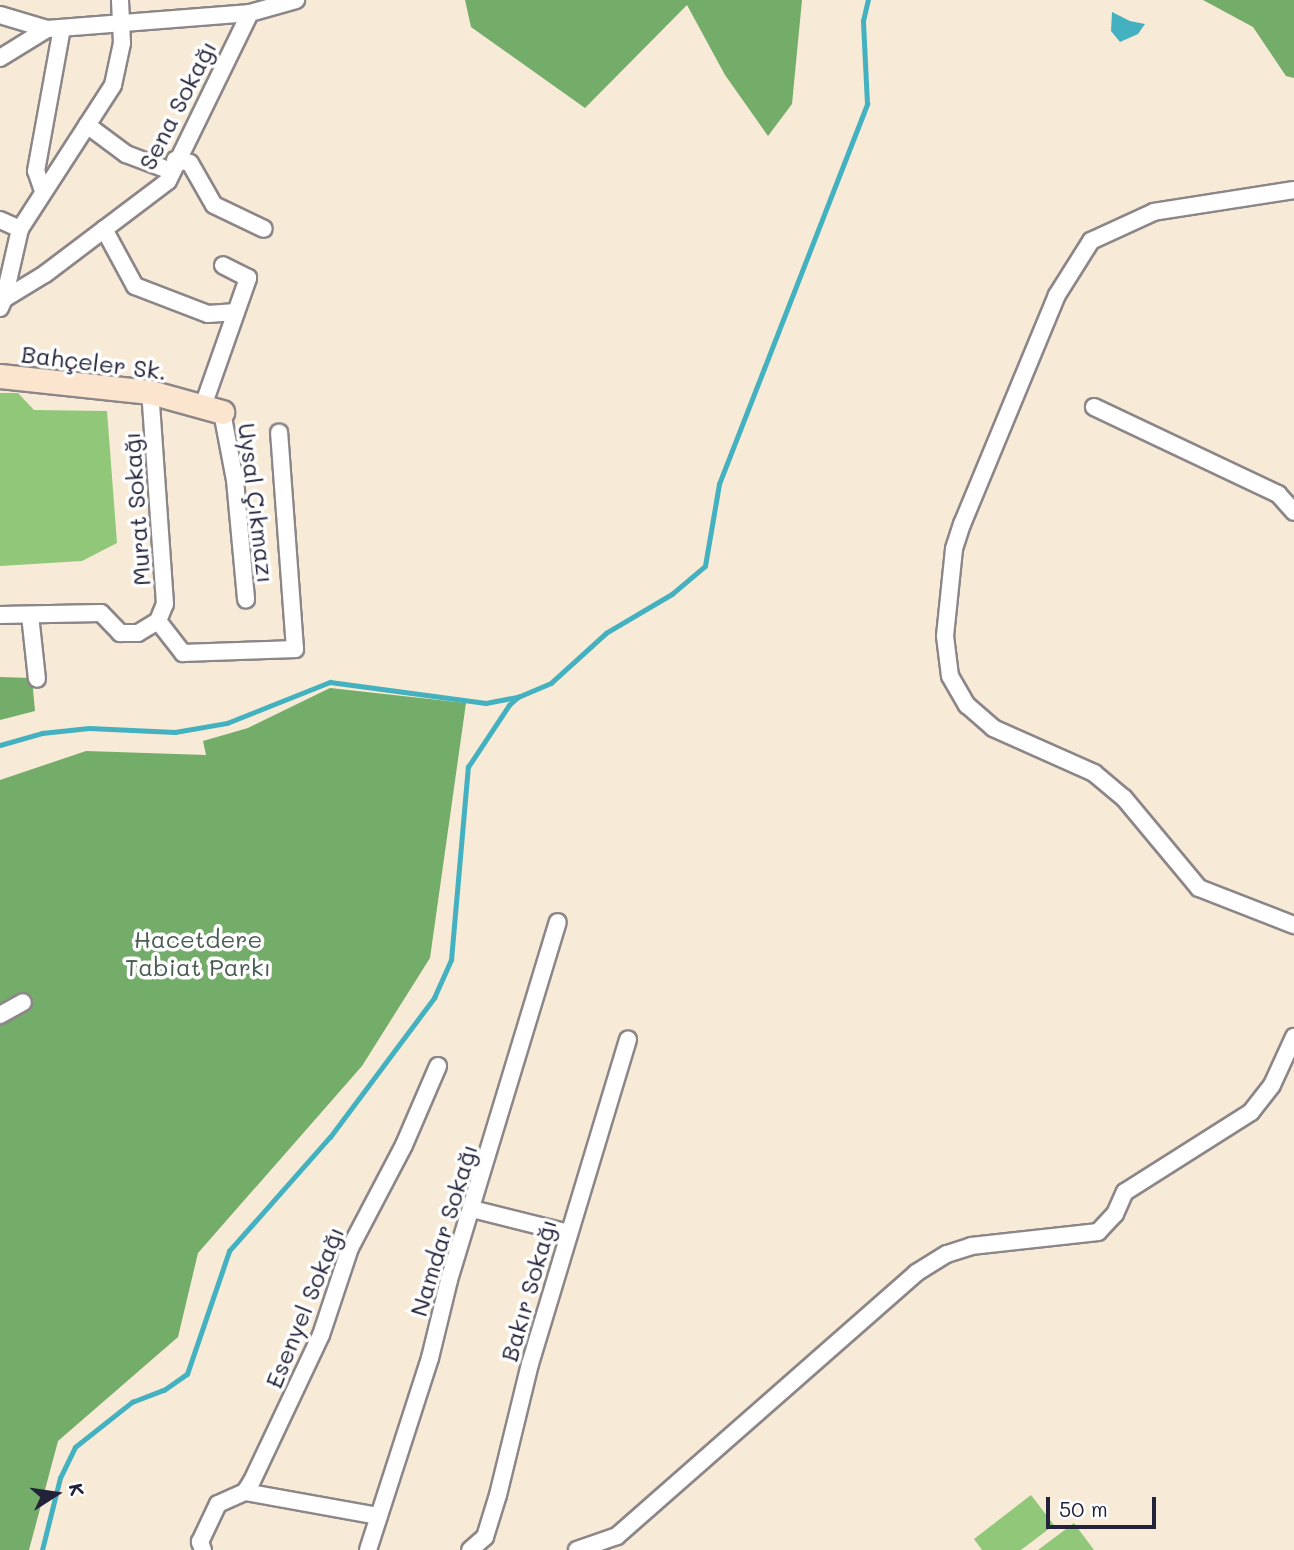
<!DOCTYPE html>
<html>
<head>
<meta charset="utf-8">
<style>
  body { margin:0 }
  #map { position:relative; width:1294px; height:1550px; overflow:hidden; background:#f7ead7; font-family:Mali,sans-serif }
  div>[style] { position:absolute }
  .green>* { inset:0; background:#90c779 }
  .forest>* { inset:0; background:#74ac69 }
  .water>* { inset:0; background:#43b1bf }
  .stream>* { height:4.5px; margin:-2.25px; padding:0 2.25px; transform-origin:2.25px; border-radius:2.25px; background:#43b1bf }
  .roads { filter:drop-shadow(2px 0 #8c8689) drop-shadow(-2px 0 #8c8689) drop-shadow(0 2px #8c8689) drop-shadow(0 -2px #8c8689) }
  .street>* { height:16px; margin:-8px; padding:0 8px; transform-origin:8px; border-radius:8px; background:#fff }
  .secondary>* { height:23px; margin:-11.5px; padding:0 11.5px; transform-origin:11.5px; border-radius:11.5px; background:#fbe5cf }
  span { translate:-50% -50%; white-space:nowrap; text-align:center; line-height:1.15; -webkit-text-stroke:7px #fff; paint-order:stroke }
  .street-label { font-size:24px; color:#22223b }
  .park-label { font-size:24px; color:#485c51 }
  .north { position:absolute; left:21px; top:1459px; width:70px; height:70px; -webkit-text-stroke:5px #fff; paint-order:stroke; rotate:78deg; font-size:19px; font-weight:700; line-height:28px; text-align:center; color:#22223b }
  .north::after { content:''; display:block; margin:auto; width:24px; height:32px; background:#22223b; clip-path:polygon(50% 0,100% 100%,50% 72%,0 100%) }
  .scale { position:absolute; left:1046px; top:1497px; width:110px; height:32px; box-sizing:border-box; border:4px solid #22223b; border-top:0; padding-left:9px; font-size:21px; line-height:24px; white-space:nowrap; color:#22223b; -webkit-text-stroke:5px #fff; paint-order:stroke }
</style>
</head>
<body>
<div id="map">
  <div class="green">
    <div style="clip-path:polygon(0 393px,18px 393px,34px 410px,107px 411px,117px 543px,82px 561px,0 566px)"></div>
    <div style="clip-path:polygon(1031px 1495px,1054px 1525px,1021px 1550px,982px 1550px,974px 1539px)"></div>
    <div style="clip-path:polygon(1074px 1523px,1094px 1550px,1038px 1550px)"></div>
  </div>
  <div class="forest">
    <div style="clip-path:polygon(465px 0,802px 0,792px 104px,768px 136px,725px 75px,687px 5px,585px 108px,471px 27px)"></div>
    <div style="clip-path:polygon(1203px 0,1294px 0,1294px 78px,1286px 76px,1253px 27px)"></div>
    <div style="clip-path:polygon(0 677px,32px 678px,35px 711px,0 720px)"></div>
    <div style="clip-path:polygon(330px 688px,466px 703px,430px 958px,362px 1066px,198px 1253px,178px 1337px,58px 1441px,29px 1550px,0 1550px,0 780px,86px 751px,206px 755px,203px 741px,248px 728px)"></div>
  </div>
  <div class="water">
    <div style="clip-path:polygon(1112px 12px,1130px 21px,1145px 24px,1138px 34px,1120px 42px,1111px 31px)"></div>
  </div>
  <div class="stream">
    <div style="left:0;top:745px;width:44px;rotate:-15.9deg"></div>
    <div style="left:42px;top:733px;width:47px;rotate:-6.1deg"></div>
    <div style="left:89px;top:728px;width:86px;rotate:2.7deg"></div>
    <div style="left:175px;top:732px;width:53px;rotate:-9.8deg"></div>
    <div style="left:227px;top:723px;width:111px;rotate:-21.7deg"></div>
    <div style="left:330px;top:682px;width:157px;rotate:7.7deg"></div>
    <div style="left:486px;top:703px;width:33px;rotate:-11deg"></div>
    <div style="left:42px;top:1550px;width:74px;rotate:-76deg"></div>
    <div style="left:60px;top:1478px;width:34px;rotate:-64deg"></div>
    <div style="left:75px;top:1447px;width:73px;rotate:-38.3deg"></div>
    <div style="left:132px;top:1402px;width:34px;rotate:-21deg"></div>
    <div style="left:164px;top:1390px;width:28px;rotate:-35deg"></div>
    <div style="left:187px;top:1374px;width:130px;rotate:-71.1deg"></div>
    <div style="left:229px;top:1251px;width:152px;rotate:-48.5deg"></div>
    <div style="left:330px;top:1137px;width:174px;rotate:-53.2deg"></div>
    <div style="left:434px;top:998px;width:42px;rotate:-65.9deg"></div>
    <div style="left:451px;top:960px;width:194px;rotate:-85deg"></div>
    <div style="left:468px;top:767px;width:74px;rotate:-56.5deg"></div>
    <div style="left:509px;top:705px;width:12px;rotate:-42deg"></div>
    <div style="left:518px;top:697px;width:36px;rotate:-23deg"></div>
    <div style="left:551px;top:683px;width:74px;rotate:-42.3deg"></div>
    <div style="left:606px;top:633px;width:77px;rotate:-30.6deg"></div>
    <div style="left:672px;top:594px;width:43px;rotate:-40.3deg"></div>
    <div style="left:705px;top:566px;width:83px;rotate:-80.3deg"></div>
    <div style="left:719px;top:484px;width:408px;rotate:-68.7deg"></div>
    <div style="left:867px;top:104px;width:83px;rotate:-92.8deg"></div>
    <div style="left:863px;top:21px;width:22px;rotate:-77deg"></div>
  </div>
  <div class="roads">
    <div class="street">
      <div style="left:0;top:15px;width:49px;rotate:16.6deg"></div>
      <div style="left:47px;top:29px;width:204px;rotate:-4.5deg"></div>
      <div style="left:250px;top:13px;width:48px;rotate:-15.8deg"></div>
      <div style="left:0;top:58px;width:55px;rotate:-31.7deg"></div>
      <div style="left:87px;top:125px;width:49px;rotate:36.6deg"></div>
      <div style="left:126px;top:154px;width:48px;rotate:20.7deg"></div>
      <div style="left:175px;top:160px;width:15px;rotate:11deg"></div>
      <div style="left:190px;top:163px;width:48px;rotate:60.3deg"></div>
      <div style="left:214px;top:205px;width:55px;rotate:25.6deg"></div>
      <div style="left:1294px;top:190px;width:142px;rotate:171.1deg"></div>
      <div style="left:1154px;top:212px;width:69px;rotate:155.3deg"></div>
      <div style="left:1091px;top:241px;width:64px;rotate:122.2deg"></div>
      <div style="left:1057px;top:295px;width:248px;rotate:112.5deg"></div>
      <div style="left:962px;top:524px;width:26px;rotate:108deg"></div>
      <div style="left:954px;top:549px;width:87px;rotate:95.9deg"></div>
      <div style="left:945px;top:636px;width:40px;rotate:82.9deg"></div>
      <div style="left:950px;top:676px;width:34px;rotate:60deg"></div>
      <div style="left:967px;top:705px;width:35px;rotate:41deg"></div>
      <div style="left:993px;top:728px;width:111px;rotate:24deg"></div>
      <div style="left:1094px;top:773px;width:39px;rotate:40deg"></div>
      <div style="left:1124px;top:798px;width:117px;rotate:50.2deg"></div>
      <div style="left:1199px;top:888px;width:102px;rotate:21.3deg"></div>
      <div style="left:43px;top:191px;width:21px;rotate:-109deg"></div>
      <div style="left:36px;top:171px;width:145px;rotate:-79.7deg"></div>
      <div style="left:0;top:220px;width:22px;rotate:24deg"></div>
      <div style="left:104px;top:229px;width:65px;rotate:61.5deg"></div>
      <div style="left:135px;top:286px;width:78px;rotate:21deg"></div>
      <div style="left:208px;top:314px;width:28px;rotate:-4deg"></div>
      <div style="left:4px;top:299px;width:72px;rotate:-77.1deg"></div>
      <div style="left:20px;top:229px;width:171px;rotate:-57.1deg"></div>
      <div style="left:113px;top:85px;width:43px;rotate:-77.9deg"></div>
      <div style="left:122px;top:43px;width:43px;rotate:-92.7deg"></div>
      <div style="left:0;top:308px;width:10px;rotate:-66deg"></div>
      <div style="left:4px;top:299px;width:48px;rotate:-31.4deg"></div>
      <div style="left:45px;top:274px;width:154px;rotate:-37.1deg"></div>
      <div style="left:168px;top:181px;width:187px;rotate:-64deg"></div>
      <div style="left:203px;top:406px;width:136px;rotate:-70.6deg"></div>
      <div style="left:248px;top:278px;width:28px;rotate:-153deg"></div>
      <div style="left:1094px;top:407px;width:204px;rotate:25.3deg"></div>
      <div style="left:1278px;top:494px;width:24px;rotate:48deg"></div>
      <div style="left:222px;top:412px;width:69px;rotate:79.2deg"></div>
      <div style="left:235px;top:480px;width:120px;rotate:84.7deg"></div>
      <div style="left:0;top:615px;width:101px;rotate:-1.1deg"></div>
      <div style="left:101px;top:613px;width:28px;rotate:46deg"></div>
      <div style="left:120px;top:633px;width:18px"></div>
      <div style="left:138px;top:633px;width:23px;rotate:-31deg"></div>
      <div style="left:158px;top:621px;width:18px;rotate:-68deg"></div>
      <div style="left:165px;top:604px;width:213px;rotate:-94deg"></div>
      <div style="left:30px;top:615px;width:64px;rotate:83.8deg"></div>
      <div style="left:158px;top:621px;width:41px;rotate:52deg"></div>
      <div style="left:183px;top:653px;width:112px;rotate:-2deg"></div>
      <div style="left:295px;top:649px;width:217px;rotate:-94.2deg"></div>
      <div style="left:0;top:1015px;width:26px;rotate:-29deg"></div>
      <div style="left:472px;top:1209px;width:99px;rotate:14deg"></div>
      <div style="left:245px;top:1492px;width:136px;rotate:10.2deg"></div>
      <div style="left:203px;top:1550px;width:9px;rotate:-111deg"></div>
      <div style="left:200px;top:1542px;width:42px;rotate:-64.7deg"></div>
      <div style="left:218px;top:1504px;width:30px;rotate:-24deg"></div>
      <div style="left:245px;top:1492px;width:13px;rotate:-58deg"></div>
      <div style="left:252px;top:1481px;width:161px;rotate:-64.7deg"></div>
      <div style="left:321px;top:1335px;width:92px;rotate:-71.6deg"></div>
      <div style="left:350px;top:1248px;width:116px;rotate:-62.3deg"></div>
      <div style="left:404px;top:1145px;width:86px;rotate:-66.7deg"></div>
      <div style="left:368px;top:1550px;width:202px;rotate:-72.1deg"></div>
      <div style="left:430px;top:1358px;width:80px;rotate:-76.3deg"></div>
      <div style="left:449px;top:1280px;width:374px;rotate:-73.1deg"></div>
      <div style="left:470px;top:1550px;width:20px;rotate:-41deg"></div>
      <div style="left:485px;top:1537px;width:44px;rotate:-72.8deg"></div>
      <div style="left:498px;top:1495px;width:135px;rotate:-76.3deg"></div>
      <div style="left:530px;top:1364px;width:339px;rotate:-73.2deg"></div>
      <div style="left:577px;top:1550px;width:42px;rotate:-19.3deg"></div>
      <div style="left:617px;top:1536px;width:398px;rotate:-41.3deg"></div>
      <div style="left:916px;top:1273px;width:36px;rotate:-32deg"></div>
      <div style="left:947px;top:1254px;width:25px;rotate:-18deg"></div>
      <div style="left:971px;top:1246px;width:128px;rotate:-6.3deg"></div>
      <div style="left:1098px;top:1232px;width:25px;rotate:-47deg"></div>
      <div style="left:1115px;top:1214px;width:24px;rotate:-66deg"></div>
      <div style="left:1125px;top:1192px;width:149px;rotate:-32.4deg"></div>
      <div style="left:1251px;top:1112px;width:34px;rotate:-52deg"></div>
      <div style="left:1272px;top:1085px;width:53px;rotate:-65.4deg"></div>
    </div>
    <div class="secondary">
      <div style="left:0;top:376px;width:151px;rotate:6.1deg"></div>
      <div style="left:150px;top:392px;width:75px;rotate:15.5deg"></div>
    </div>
  </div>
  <div class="street-label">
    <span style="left:177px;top:105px;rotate:-63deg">Sena Sokağı</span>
    <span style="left:94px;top:362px;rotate:7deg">Bahçeler Sk.</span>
    <span style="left:257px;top:503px;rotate:83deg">Uysal Çıkmazı</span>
    <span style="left:136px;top:509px;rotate:-94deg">Murat Sokağı</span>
    <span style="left:443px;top:1230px;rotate:-73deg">Namdar Sokağı</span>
    <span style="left:528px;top:1290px;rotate:-74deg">Bakır Sokağı</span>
    <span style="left:304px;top:1307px;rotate:-68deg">Esenyel Sokağı</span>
  </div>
  <div class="park-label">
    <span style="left:198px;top:953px">Hacetdere<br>Tabiat Parkı</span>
  </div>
  <div class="north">K</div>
  <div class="scale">50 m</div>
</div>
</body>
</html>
